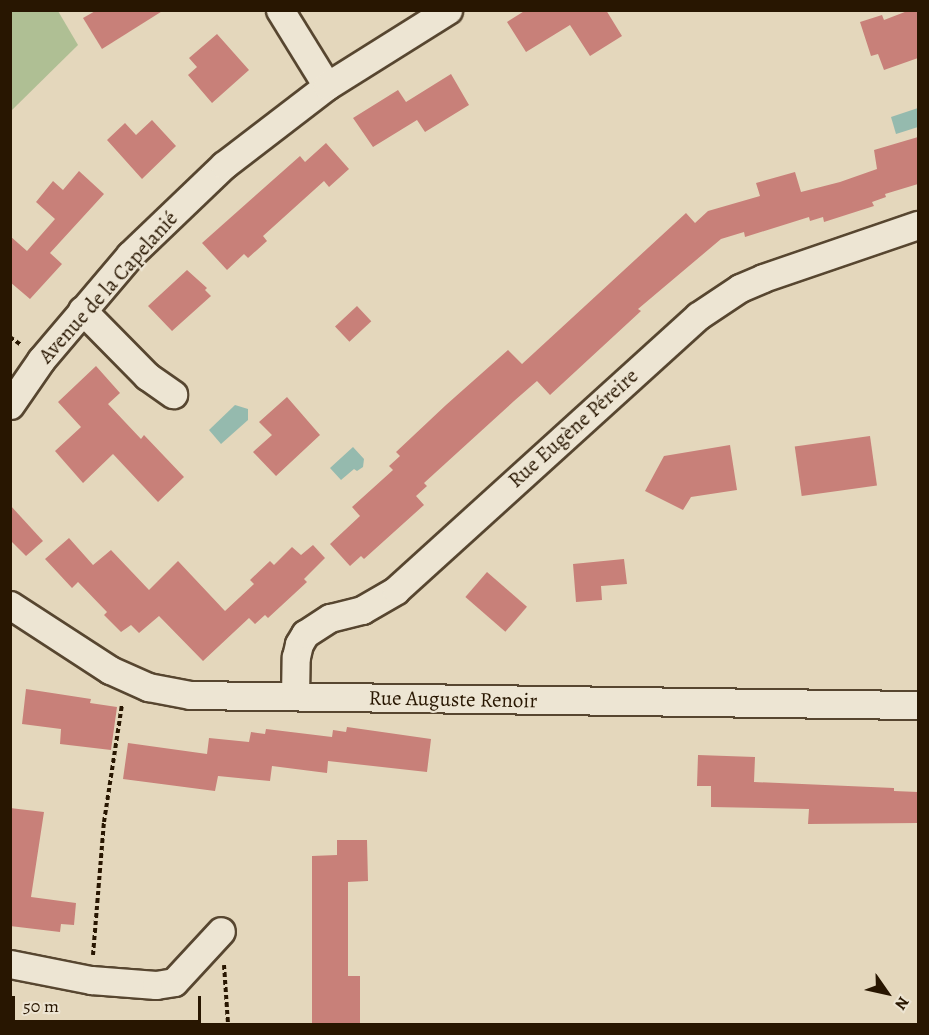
<!DOCTYPE html>
<html>
<head>
<meta charset="utf-8">
<style>
  body { margin:0 }
  #map { position:relative; width:929px; height:1035px; overflow:hidden; background:#e4d7bc; font-family:Alegreya,serif }
  div>[style] { position:absolute }
  .green>* { inset:0; background:#afbf94 }
  .water>* { inset:0; background:#95baae }
  .building>* { inset:0; background:#c88079; transform-origin:0 0 }
  .path>* { height:4px; margin-top:-2px; transform-origin:0; background:repeating-linear-gradient(90deg,#281601 0 4.5px,transparent 0 7.5px) }
  .roads { filter:drop-shadow(2px 0 #574630) drop-shadow(-2px 0 #574630) drop-shadow(0 2px #574630) drop-shadow(0 -2px #574630) }
  .minor>* { height:27px; margin:-13.5px; padding:0 13.5px; transform-origin:13.5px; border-radius:13.5px; background:#ede5d3 }
  span { translate:-50% -50%; white-space:nowrap; text-align:center; line-height:1.15; -webkit-text-stroke:4.5px #ede5d3; paint-order:stroke }
  .street-label { font-size:21px; color:#281601 }
  .frame { position:absolute; inset:0; border:12px solid #281601; pointer-events:none }
  .north { position:absolute; left:857px; top:963px; width:60px; height:60px; -webkit-text-stroke:4px #ede5d3; paint-order:stroke; rotate:124deg; font-size:16px; font-weight:700; line-height:24px; text-align:center; color:#281601 }
  .north::after { content:''; display:block; margin:auto; width:21px; height:27px; background:#281601; clip-path:polygon(50% 0,100% 100%,50% 72%,0 100%) }
  .scale { position:absolute; left:12px; top:996px; width:189px; height:27px; box-sizing:border-box; border:3px solid #281601; border-top:0; padding-left:8px; font-size:18px; line-height:21px; white-space:nowrap; color:#281601; -webkit-text-stroke:4px #ede5d3; paint-order:stroke }
</style>
</head>
<body>
<div id="map">
  <div class="green">
    <div style="clip-path:polygon(11px 10px,58px 11px,78px 45px,11px 111px)"></div>
  </div>
  <div class="water">
    <div style="clip-path:polygon(918px 108px,918px 127px,896px 134px,891px 117px)"></div>
    <div style="clip-path:polygon(235px 405px,248px 409px,248px 420px,221px 444px,209px 430px)"></div>
    <div style="clip-path:polygon(353px 447px,364px 459px,363px 467px,357px 471px,354px 469px,341px 480px,330px 468px)"></div>
  </div>
  <div class="building">
    <div style="clip-path:polygon(97px 10px,164px 10px,102px 49px,83px 18px)"></div>
    <div style="clip-path:polygon(526px 10px,606px 10px,622px 36px,590px 56px,570px 25px,526px 52px,507px 22px)"></div>
    <div style="clip-path:polygon(910px 10px,918px 10px,918px 58px,884px 70px,878px 54px,871px 56px,860px 22px,882px 15px,884px 20px)"></div>
    <div style="clip-path:polygon(217px 34px,249px 70px,212px 103px,188px 75px,197px 67px,189px 58px)"></div>
    <div style="clip-path:polygon(451px 74px,469px 105px,425px 132px,417px 120px,373px 147px,353px 118px,398px 90px,406px 102px)"></div>
    <div style="clip-path:polygon(152px 120px,176px 146px,142px 179px,107px 140px,125px 123px,136px 135px)"></div>
    <div style="clip-path:polygon(918px 137px,918px 184px,885px 194px,886px 197px,872px 202px,874px 206px,824px 222px,823px 217px,810px 221px,809px 217px,745px 237px,744px 232px,721px 239px,638px 309px,641px 311px,550px 395px,537px 381px,514px 401px,424px 483px,427px 486px,416px 496px,424px 505px,364px 559px,361px 556px,350px 566px,330px 544px,360px 516px,352px 507px,393px 470px,389px 466px,400px 456px,396px 452px,446px 405px,508px 350px,522px 364px,686px 213px,695px 223px,708px 211px,760px 196px,756px 183px,795px 172px,801px 192px,840px 182px,877px 169px,874px 150px)"></div>
    <div style="clip-path:polygon(326px 143px,349px 169px,329px 187px,324px 181px,263px 236px,267px 241px,248px 258px,244px 254px,227px 270px,202px 243px,300px 156px,305px 162px)"></div>
    <div style="clip-path:polygon(79px 171px,104px 194px,50px 253px,62px 264px,30px 299px,10px 282px,10px 236px,27px 251px,55px 219px,36px 202px,53px 181px,63px 190px)"></div>
    <div style="clip-path:polygon(187px 270px,207px 288px,205px 290px,211px 296px,172px 331px,148px 306px)"></div>
    <div style="left:357px;top:306px;width:21px;height:30px;rotate:47deg"></div>
    <div style="clip-path:polygon(96px 366px,120px 393px,108px 404px,141px 439px,144px 435px,184px 477px,158px 502px,113px 454px,83px 483px,55px 451px,81px 427px,58px 402px)"></div>
    <div style="clip-path:polygon(287px 397px,320px 435px,276px 476px,253px 452px,272px 435px,259px 422px)"></div>
    <div style="left:870px;top:436px;width:50px;height:76px;rotate:82deg"></div>
    <div style="clip-path:polygon(730px 445px,737px 490px,691px 497px,683px 510px,645px 491px,664px 456px)"></div>
    <div style="clip-path:polygon(10px 505px,43px 541px,26px 556px,10px 540px)"></div>
    <div style="clip-path:polygon(69px 538px,93px 565px,111px 550px,149px 590px,178px 561px,225px 611px,254px 584px,250px 580px,270px 561px,274px 565px,292px 547px,301px 555px,313px 545px,325px 558px,304px 579px,307px 582px,268px 618px,265px 615px,255px 624px,249px 618px,203px 661px,159px 616px,139px 633px,131px 625px,121px 632px,104px 615px,107px 612px,78px 582px,72px 588px,45px 559px)"></div>
    <div style="clip-path:polygon(624px 559px,627px 584px,601px 586px,602px 600px,576px 602px,573px 564px)"></div>
    <div style="left:487px;top:572px;width:53px;height:33px;rotate:41deg"></div>
    <div style="clip-path:polygon(26px 689px,91px 699px,90px 703px,117px 707px,111px 750px,60px 744px,61px 729px,22px 724px)"></div>
    <div style="clip-path:polygon(347px 727px,431px 739px,427px 772px,328px 761px,327px 773px,272px 766px,270px 781px,218px 776px,215px 791px,123px 779px,128px 743px,207px 754px,209px 738px,249px 742px,251px 732px,265px 734px,266px 729px,332px 737px,333px 730px,346px 732px)"></div>
    <div style="clip-path:polygon(698px 755px,755px 757px,754px 782px,894px 788px,894px 791px,918px 792px,918px 823px,808px 824px,809px 809px,711px 807px,711px 786px,697px 786px)"></div>
    <div style="clip-path:polygon(10px 808px,44px 812px,31px 897px,76px 903px,74px 925px,61px 924px,60px 932px,10px 926px)"></div>
    <div style="clip-path:polygon(337px 840px,367px 840px,368px 881px,348px 882px,348px 976px,360px 976px,360px 1024px,312px 1024px,312px 856px,337px 855px)"></div>
  </div>
  <div class="path">
    <div style="left:10px;top:337px;width:14px;rotate:36deg"></div>
    <div style="left:93px;top:955px;width:133px;rotate:-85.3deg"></div>
    <div style="left:104px;top:822px;width:119px;rotate:-81.3deg"></div>
    <div style="left:224px;top:965px;width:59px;rotate:86.1deg"></div>
  </div>
  <div class="roads">
    <div class="minor">
      <div style="left:280px;top:10px;width:89px;rotate:58.3deg"></div>
      <div style="left:82px;top:310px;width:93px;rotate:45.4deg"></div>
      <div style="left:147px;top:376px;width:32px;rotate:35deg"></div>
      <div style="left:10px;top:405px;width:55px;rotate:-55.4deg"></div>
      <div style="left:41px;top:360px;width:138px;rotate:-49.7deg"></div>
      <div style="left:130px;top:255px;width:130px;rotate:-43.8deg"></div>
      <div style="left:224px;top:165px;width:130px;rotate:-37.5deg"></div>
      <div style="left:327px;top:86px;width:143px;rotate:-32.1deg"></div>
      <div style="left:10px;top:605px;width:119px;rotate:33deg"></div>
      <div style="left:110px;top:670px;width:42px;rotate:24.1deg"></div>
      <div style="left:148px;top:687px;width:43px;rotate:10.8deg"></div>
      <div style="left:190px;top:695px;width:728px;rotate:0.79deg"></div>
      <div style="left:295px;top:696px;width:39px;rotate:-89deg"></div>
      <div style="left:296px;top:657px;width:13px;rotate:-77deg"></div>
      <div style="left:299px;top:644px;width:12px;rotate:-59deg"></div>
      <div style="left:305px;top:634px;width:30px;rotate:-33deg"></div>
      <div style="left:330px;top:618px;width:33px;rotate:-14deg"></div>
      <div style="left:362px;top:610px;width:39px;rotate:-30deg"></div>
      <div style="left:396px;top:590px;width:408px;rotate:-42.2deg"></div>
      <div style="left:698px;top:316px;width:50px;rotate:-33.7deg"></div>
      <div style="left:740px;top:288px;width:25px;rotate:-23deg"></div>
      <div style="left:763px;top:278px;width:164px;rotate:-18.9deg"></div>
      <div style="left:10px;top:964px;width:83px;rotate:11.2deg"></div>
      <div style="left:91px;top:980px;width:65px;rotate:4.4deg"></div>
      <div style="left:156px;top:985px;width:18px;rotate:-9deg"></div>
      <div style="left:174px;top:982px;width:69px;rotate:-47.3deg"></div>
    </div>
  </div>
  <div class="street-label">
    <span style="left:108px;top:287px;rotate:-48deg">Avenue de la Capelanié</span>
    <span style="left:573px;top:428px;rotate:-42deg">Rue Eugène Péreire</span>
    <span style="left:453px;top:699px;rotate:1deg">Rue Auguste Renoir</span>
  </div>
  <div class="frame"></div>
  <div class="north">N</div>
  <div class="scale">50 m</div>
</div>
</body>
</html>
